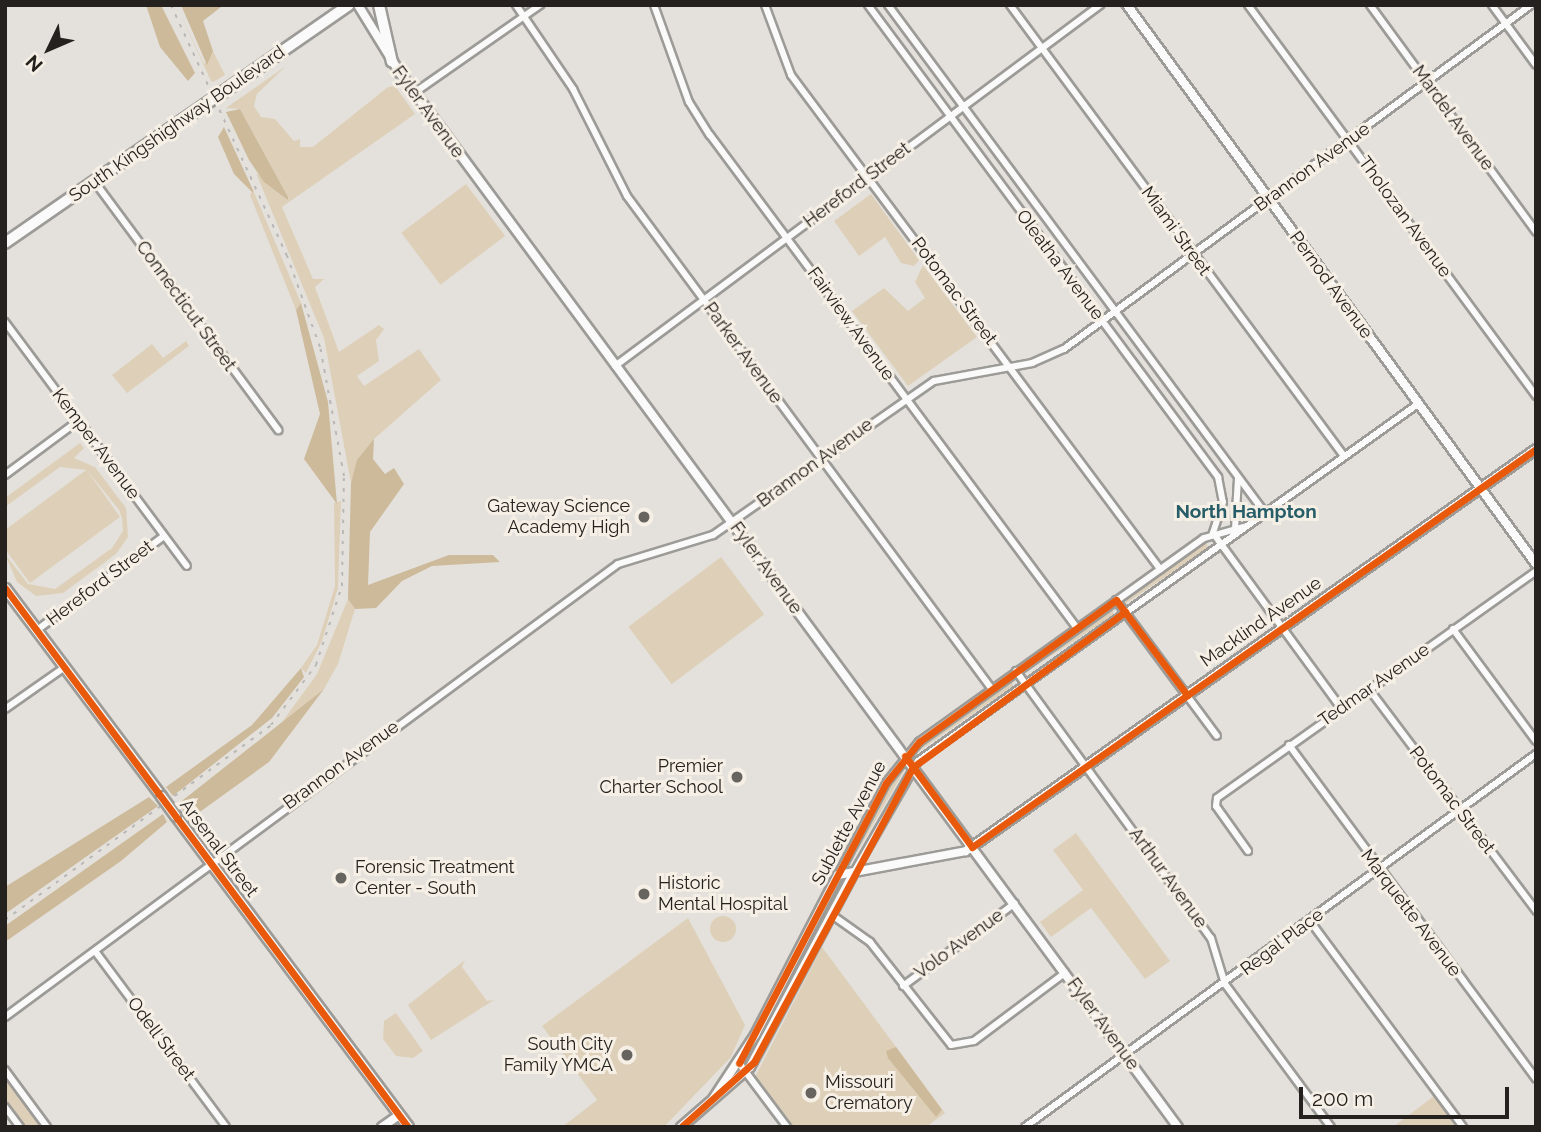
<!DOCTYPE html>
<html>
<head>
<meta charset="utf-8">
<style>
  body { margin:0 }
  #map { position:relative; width:1541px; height:1132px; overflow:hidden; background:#e4e1dc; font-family:Raleway,sans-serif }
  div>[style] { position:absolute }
  .green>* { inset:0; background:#ded0b8; transform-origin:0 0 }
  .round { border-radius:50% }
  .forest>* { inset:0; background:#cdba9a }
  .roads { filter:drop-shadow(2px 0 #9c9b97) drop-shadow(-2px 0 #9c9b97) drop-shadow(0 2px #9c9b97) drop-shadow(0 -2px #9c9b97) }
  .minor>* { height:6px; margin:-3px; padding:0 3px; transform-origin:3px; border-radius:3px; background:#fbfafa }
  .tertiary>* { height:8px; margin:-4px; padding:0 4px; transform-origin:4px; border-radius:4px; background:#fbfafa }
  .secondary>* { height:9px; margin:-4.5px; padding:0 4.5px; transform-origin:4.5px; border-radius:4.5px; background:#fbfafa }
  .primary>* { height:10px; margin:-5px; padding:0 5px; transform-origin:5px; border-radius:5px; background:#fbfafa }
  .rail>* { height:2px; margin-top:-1px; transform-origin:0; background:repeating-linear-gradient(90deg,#bab8b7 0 3.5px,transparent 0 10.5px) }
  .bridges { filter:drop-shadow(2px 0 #9c9b97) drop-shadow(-2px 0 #9c9b97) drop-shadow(0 2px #9c9b97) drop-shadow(0 -2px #9c9b97) }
  .secondary-bridge>* { height:9px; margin:-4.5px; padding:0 4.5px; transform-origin:4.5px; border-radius:4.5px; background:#fbfafa }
  .cycleway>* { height:7px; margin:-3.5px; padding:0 3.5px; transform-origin:3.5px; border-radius:3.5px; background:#e8590c }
  .dots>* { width:19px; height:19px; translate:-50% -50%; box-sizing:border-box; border:4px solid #f6efe5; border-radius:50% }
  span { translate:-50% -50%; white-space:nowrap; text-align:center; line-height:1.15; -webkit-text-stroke:6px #f6efe5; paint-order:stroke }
  .street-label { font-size:18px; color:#24211e }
  .poi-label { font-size:18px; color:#24211e }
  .right { translate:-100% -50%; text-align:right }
  .left { translate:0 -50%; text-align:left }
  .neighbourhood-label { font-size:19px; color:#265d68; font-weight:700 }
  .frame { position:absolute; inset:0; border:7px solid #24211e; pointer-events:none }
  .north { position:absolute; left:14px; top:14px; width:70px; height:70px; -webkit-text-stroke:5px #f6efe5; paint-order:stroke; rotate:226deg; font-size:19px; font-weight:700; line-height:28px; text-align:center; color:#24211e }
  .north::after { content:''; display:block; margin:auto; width:24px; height:32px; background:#24211e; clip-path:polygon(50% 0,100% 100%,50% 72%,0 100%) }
  .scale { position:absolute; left:1299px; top:1087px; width:210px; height:32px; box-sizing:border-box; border:4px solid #24211e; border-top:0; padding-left:9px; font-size:21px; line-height:24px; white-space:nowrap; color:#24211e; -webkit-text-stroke:5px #f6efe5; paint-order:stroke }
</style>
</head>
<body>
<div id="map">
  <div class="green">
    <div style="clip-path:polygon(176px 5px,204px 64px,213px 51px,225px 75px,213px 82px,211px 81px)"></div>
    <div style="clip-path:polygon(286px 66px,257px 94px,254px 106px,261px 117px,275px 119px,294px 141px,300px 139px,300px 147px,313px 147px,388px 87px,395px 86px,415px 114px,282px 207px,313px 279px,324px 279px,315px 287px,339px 352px,379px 325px,384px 329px,376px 340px,379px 361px,357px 376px,364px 386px,419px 349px,441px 380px,374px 439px,351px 483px,324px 338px,256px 173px,288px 197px,240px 109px,226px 108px)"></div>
    <div style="left:466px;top:184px;width:65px;height:81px;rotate:53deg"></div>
    <div style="clip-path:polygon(253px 190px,301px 303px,296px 310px,250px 195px)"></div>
    <div style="clip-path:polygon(871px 194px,919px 260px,914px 266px,901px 263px,885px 237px,859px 256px,834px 221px)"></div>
    <div style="clip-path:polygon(923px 265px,977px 337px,908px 386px,852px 311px,884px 288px,908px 311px,925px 298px,915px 282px)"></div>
    <div style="clip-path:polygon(186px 341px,189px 346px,127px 393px,112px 375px,152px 344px,163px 358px)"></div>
    <div style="clip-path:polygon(80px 443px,84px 448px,74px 458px,95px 467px,126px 508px,128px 537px,116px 554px,63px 593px,36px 596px,17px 582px,5px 554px,28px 584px,55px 589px,112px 548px,123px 531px,122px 518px,119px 510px,87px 470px,120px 517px,30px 583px,5px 549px,5px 530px,86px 470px,60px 467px,5px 507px,5px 498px)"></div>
    <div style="clip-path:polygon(341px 501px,338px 588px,322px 641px,306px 673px,301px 668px,317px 645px,335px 586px,334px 503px)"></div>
    <div style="clip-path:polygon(1206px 542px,1208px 548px,1125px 604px,1127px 598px)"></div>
    <div style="left:721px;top:557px;width:72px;height:116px;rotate:53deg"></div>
    <div style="clip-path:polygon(348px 599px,355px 609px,338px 664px,324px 689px,280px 725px,317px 674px)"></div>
    <div style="clip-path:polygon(1112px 609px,1114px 615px,1023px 674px,1025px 670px)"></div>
    <div style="clip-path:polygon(1012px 680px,1013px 686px,916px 753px,928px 739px)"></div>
    <div style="clip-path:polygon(905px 767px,904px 771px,856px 854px,891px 780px)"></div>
    <div style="clip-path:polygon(1076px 833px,1170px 961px,1145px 979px,1091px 908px,1051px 937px,1040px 922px,1083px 890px,1053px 850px)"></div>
    <div style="clip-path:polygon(836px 890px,838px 894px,795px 971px,794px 968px)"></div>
    <div class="round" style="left:710px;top:916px;width:26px;height:26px"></div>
    <div style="clip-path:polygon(688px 918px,745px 1025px,731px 1057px,664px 1127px,562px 1127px,597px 1100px,542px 1026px)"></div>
    <div style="clip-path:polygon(822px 947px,945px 1113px,926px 1127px,791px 1127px,755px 1077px)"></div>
    <div style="clip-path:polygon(465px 960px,462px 967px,487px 1001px,494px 1000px,431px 1040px,408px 1005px)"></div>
    <div style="clip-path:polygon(396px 1013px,423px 1051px,413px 1058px,396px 1056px,383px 1039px,384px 1021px)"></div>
    <div style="clip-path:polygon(5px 1077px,42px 1127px,24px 1127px,5px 1102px)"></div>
    <div style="clip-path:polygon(1434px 1096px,1456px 1127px,1393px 1127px)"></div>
  </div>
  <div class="forest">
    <div style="clip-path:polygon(146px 5px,161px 5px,195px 73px,188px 81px,160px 47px)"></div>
    <div style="clip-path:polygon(181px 5px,221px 7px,203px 21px,213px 51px,207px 65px)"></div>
    <div style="clip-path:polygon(240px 109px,288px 197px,288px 200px,264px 182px,249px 160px,226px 112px)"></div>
    <div style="clip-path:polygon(224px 127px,253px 190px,253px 193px,234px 174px,218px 137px)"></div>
    <div style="clip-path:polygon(301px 303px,328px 402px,337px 504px,304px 459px,320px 414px,296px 310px)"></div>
    <div style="clip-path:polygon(374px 439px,373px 459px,385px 474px,394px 468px,404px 484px,370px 532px,368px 585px,449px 555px,493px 555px,500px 562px,432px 566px,402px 581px,376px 608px,355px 609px,348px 599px,351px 483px,357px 460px)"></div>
    <div style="clip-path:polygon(301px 668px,304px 677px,272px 718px,173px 796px,166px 787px,252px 725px)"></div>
    <div style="clip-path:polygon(324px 689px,269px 762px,190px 819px,178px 804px)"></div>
    <div style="clip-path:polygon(149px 797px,158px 806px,5px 914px,5px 887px)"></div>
    <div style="clip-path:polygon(163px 814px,167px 822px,121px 861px,5px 942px,5px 926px)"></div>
    <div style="clip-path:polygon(896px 1047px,942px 1110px,936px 1117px,888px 1058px,886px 1051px)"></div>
  </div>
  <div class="roads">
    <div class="minor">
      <div style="left:516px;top:5px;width:102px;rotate:55.8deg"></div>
      <div style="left:573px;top:89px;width:120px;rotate:63.2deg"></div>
      <div style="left:627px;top:196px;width:612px;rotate:53.5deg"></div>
      <div style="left:654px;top:5px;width:103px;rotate:70.2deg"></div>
      <div style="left:689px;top:102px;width:39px;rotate:58deg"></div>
      <div style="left:710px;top:135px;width:615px;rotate:53.34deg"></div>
      <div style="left:765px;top:5px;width:75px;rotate:69.6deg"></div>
      <div style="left:791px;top:75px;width:617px;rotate:53.24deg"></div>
      <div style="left:868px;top:5px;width:588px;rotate:53.44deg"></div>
      <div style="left:1218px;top:477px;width:25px;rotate:79deg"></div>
      <div style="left:1223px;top:502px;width:33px;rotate:108deg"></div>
      <div style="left:1213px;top:533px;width:217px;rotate:53.8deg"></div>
      <div style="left:888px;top:5px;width:633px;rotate:53.42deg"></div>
      <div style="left:1010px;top:5px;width:561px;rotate:53.48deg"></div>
      <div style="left:1248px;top:5px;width:486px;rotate:53.6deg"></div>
      <div style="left:1370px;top:5px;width:281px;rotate:53.8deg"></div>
      <div style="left:1492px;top:5px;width:74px;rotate:53.7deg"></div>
      <div style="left:414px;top:93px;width:154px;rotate:-34.9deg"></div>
      <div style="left:94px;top:181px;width:310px;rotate:53.5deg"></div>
      <div style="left:5px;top:322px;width:304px;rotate:53.3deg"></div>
      <div style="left:615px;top:366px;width:605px;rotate:-36.66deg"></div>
      <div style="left:5px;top:475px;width:91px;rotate:-36.5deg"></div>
      <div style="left:1235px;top:529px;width:51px;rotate:-86.6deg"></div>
      <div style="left:1116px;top:600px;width:169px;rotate:53.4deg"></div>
      <div style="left:1453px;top:629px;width:139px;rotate:53.5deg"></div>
      <div style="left:37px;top:630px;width:158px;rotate:-36.5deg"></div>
      <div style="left:1016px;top:671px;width:331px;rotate:53.9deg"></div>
      <div style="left:1211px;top:938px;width:48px;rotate:73.1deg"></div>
      <div style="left:1225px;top:984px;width:178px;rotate:53.5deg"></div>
      <div style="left:1369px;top:689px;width:278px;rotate:53deg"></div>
      <div style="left:5px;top:709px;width:73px;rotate:-35deg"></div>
      <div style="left:1289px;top:745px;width:415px;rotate:53.5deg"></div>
      <div style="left:1248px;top:851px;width:55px;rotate:-125.4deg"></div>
      <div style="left:1216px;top:806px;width:8px;rotate:-83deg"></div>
      <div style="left:1217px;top:798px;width:392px;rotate:-35.4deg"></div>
      <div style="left:853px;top:874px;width:130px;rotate:-60.1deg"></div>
      <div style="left:918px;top:761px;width:614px;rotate:-35.53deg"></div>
      <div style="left:838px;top:875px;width:104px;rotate:-62.4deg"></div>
      <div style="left:886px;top:783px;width:53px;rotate:-51.2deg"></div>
      <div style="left:919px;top:742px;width:350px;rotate:-35.6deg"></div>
      <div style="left:1204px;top:538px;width:41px;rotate:-15.8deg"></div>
      <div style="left:832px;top:915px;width:47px;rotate:35.4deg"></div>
      <div style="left:870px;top:942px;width:131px;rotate:51.8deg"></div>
      <div style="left:951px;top:1045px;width:23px;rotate:-10deg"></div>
      <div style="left:974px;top:1041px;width:114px;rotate:-36.8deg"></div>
      <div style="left:1310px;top:921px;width:257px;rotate:53.4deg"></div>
      <div style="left:95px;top:951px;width:219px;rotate:53.3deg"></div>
      <div style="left:903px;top:986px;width:139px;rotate:-36.5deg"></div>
      <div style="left:5px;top:1017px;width:762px;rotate:-36.46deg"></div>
      <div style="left:618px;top:564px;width:99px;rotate:-17deg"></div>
      <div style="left:713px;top:535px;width:269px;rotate:-34.9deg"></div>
      <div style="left:934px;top:381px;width:100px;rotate:-10.4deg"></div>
      <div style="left:1032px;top:363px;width:35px;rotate:-24deg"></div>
      <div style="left:1064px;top:349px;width:580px;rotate:-36.38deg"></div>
      <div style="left:739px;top:1063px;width:80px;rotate:53.1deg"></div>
      <div style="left:5px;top:1070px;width:71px;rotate:53.6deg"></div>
      <div style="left:5px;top:1107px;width:25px;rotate:53deg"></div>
      <div style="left:1025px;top:1127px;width:633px;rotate:-36.13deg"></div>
    </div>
    <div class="tertiary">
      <div style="left:358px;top:5px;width:80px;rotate:58.3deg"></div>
      <div style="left:400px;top:73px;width:1310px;rotate:53.57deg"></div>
      <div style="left:1127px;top:5px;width:693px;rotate:53.81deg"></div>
      <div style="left:713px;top:1099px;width:77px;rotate:-56.7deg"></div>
      <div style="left:755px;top:1035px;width:180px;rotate:-62.6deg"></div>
      <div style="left:838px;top:875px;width:130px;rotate:-10.6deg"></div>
      <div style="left:966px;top:851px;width:697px;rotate:-35.19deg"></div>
      <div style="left:382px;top:1127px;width:21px;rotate:-35deg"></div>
      <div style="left:681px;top:1127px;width:91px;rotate:-41deg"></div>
      <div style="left:750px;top:1067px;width:217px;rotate:-61.9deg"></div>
    </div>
    <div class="secondary">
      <div style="left:5px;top:588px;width:260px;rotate:53.1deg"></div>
      <div style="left:175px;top:815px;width:389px;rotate:53.2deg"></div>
    </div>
    <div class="primary">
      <div style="left:379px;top:5px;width:58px;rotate:77.2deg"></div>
      <div style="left:5px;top:243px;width:418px;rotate:-34.7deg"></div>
    </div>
  </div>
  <div class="rail">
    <div style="left:5px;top:920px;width:330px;rotate:-36.2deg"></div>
    <div style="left:271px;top:725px;width:75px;rotate:-53.1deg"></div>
    <div style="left:316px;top:665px;width:83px;rotate:-71.8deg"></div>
    <div style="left:342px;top:586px;width:110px;rotate:-89deg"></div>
    <div style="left:344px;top:476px;width:131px;rotate:-100.5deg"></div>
    <div style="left:320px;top:347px;width:97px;rotate:-109.9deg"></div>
    <div style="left:287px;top:256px;width:277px;rotate:-114.8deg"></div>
  </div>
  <div class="bridges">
    <div class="secondary-bridge">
      <div style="left:161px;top:796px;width:24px;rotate:54deg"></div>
    </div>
  </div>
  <div class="cycleway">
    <div style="left:5px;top:588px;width:673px;rotate:53.22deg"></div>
    <div style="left:905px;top:756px;width:113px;rotate:53.6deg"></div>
    <div style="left:972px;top:847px;width:690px;rotate:-35.21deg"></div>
    <div style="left:739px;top:1063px;width:316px;rotate:-62.3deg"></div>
    <div style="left:886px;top:783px;width:53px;rotate:-51.2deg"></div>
    <div style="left:919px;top:742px;width:243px;rotate:-35.8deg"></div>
    <div style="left:1116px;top:600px;width:119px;rotate:53.2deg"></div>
    <div style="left:681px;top:1127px;width:98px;rotate:-41.7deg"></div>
    <div style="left:754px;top:1062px;width:335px;rotate:-61.7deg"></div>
    <div style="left:913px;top:767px;width:263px;rotate:-36.2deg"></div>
  </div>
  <div class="dots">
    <div style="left:644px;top:517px;background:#676460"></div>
    <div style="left:737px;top:777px;background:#676460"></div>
    <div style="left:341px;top:878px;background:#676460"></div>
    <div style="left:644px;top:894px;background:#676460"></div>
    <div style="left:627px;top:1055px;background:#676460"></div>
    <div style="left:811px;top:1093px;background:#676460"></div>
  </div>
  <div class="street-label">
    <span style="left:428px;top:112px;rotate:54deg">Fyler Avenue</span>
    <span style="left:1453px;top:118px;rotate:54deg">Mardel Avenue</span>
    <span style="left:177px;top:124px;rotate:-35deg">South Kingshighway Boulevard</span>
    <span style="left:1312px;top:167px;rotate:-36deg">Brannon Avenue</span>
    <span style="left:857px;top:185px;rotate:-37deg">Hereford Street</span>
    <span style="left:1405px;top:217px;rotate:54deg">Tholozan Avenue</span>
    <span style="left:1176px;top:231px;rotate:54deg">Miami Street</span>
    <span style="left:1060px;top:265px;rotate:53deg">Oleatha Avenue</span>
    <span style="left:1331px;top:285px;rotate:54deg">Pernod Avenue</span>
    <span style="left:954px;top:291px;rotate:53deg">Potomac Street</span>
    <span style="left:186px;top:306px;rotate:54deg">Connecticut Street</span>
    <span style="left:851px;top:324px;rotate:54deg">Fairview Avenue</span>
    <span style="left:743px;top:353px;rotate:54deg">Parker Avenue</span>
    <span style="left:96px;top:444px;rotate:53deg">Kemper Avenue</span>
    <span style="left:815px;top:463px;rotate:-36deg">Brannon Avenue</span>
    <span style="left:766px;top:568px;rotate:54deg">Fyler Avenue</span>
    <span style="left:100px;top:583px;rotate:-37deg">Hereford Street</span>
    <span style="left:1261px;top:622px;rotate:-35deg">Macklind Avenue</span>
    <span style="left:1374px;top:685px;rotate:-35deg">Tedmar Avenue</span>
    <span style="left:341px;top:765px;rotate:-36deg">Brannon Avenue</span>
    <span style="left:1452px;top:800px;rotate:53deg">Potomac Street</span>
    <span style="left:849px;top:823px;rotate:-62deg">Sublette Avenue</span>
    <span style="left:219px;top:848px;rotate:53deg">Arsenal Street</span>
    <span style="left:1168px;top:878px;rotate:54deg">Arthur Avenue</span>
    <span style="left:1411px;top:913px;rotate:53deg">Marquette Avenue</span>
    <span style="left:1282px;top:942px;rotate:-37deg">Regal Place</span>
    <span style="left:959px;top:944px;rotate:-36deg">Volo Avenue</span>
    <span style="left:1103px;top:1024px;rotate:54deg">Fyler Avenue</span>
    <span style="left:161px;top:1039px;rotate:53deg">Odell Street</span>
  </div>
  <div class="poi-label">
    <span class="right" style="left:630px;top:517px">Gateway Science<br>Academy High</span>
    <span class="right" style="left:723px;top:777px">Premier<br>Charter School</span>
    <span class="left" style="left:355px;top:878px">Forensic Treatment<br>Center - South</span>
    <span class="left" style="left:658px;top:894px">Historic<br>Mental Hospital</span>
    <span class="right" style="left:613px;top:1055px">South City<br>Family YMCA</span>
    <span class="left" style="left:825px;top:1093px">Missouri<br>Crematory</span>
  </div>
  <div class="neighbourhood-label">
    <span style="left:1246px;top:512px">North Hampton</span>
  </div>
  <div class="frame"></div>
  <div class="north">N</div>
  <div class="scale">200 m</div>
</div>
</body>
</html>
